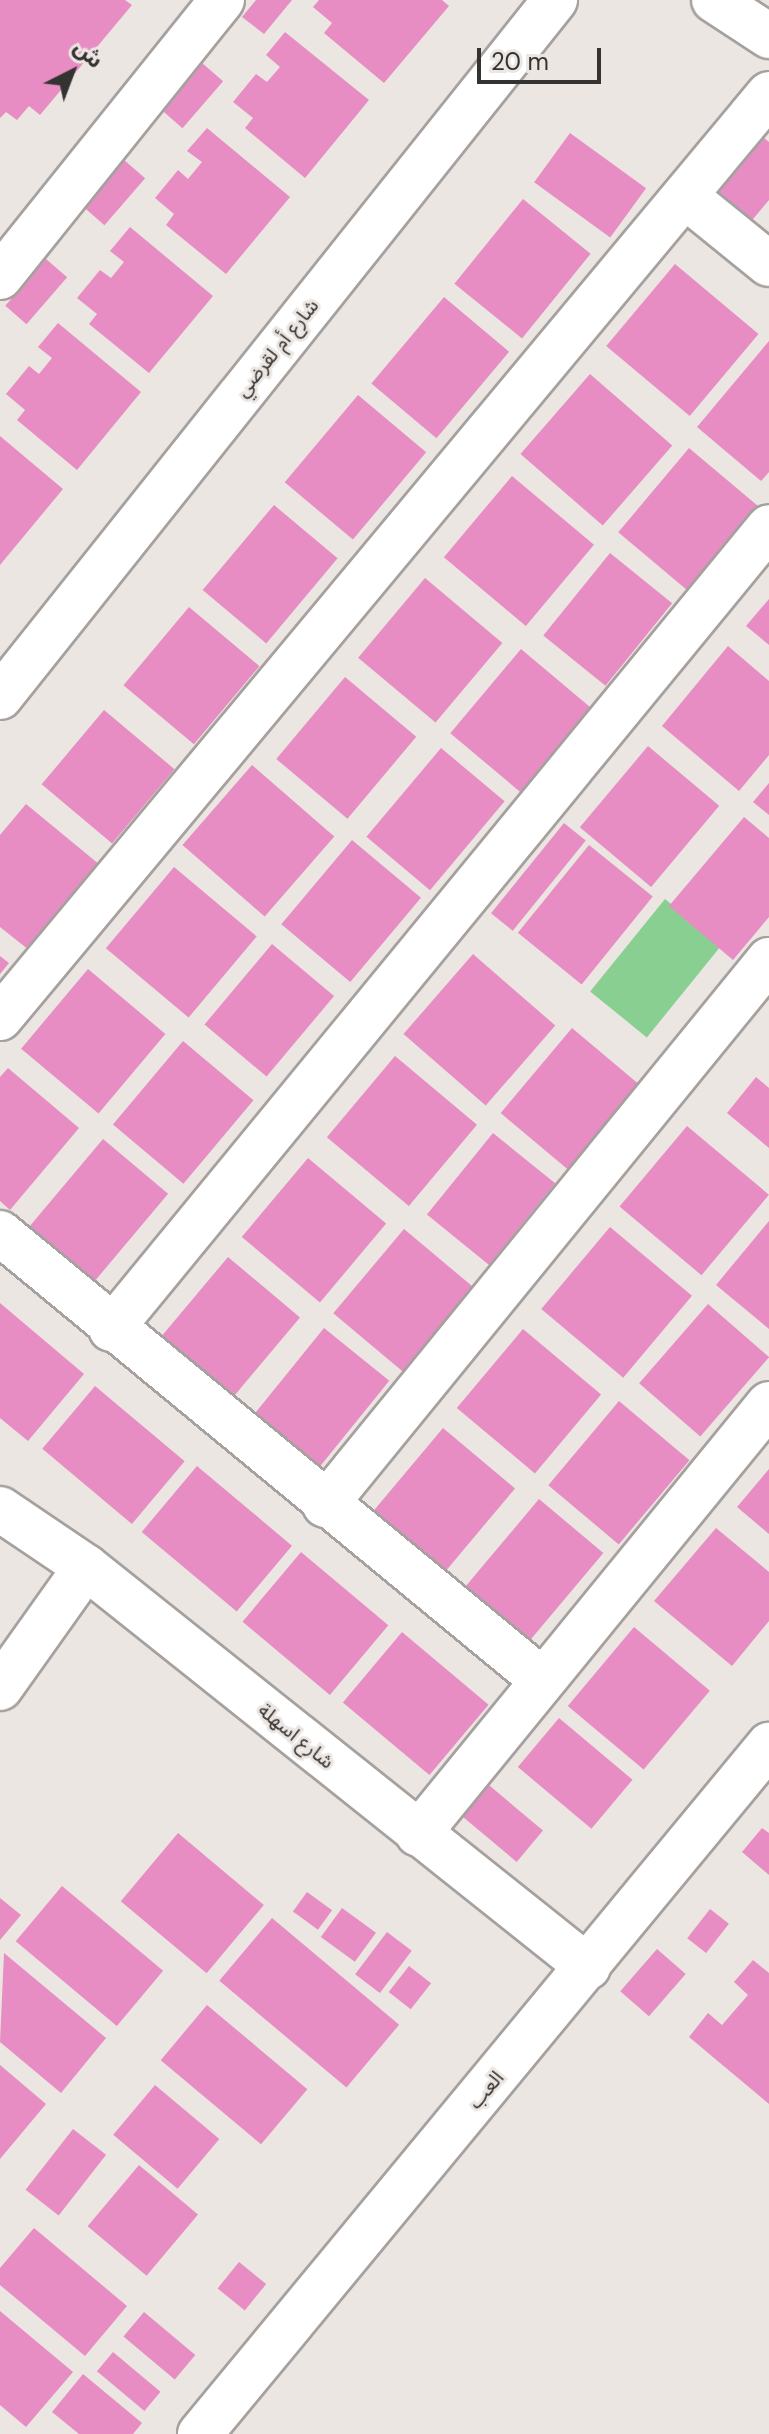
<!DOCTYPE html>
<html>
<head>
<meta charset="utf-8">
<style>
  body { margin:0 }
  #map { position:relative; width:769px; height:2434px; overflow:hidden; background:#ebe6e2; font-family:"DM Sans","Noto Sans Arabic",sans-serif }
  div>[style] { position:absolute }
  .green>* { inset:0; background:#89cf91; transform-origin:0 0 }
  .building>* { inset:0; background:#e78dc3; transform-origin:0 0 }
  .roads { filter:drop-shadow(2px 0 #a6a19e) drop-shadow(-2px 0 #a6a19e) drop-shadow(0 2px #a6a19e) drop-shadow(0 -2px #a6a19e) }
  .minor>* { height:44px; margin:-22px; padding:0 22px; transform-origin:22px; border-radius:22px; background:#fff }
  span { translate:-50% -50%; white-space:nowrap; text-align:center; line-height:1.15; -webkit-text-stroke:6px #ebe6e2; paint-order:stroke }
  .street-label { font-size:20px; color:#353332 }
  .north { position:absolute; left:32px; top:32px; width:80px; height:80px; -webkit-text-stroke:6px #ebe6e2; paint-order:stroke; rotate:42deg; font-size:22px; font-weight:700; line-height:32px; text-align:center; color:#353332 }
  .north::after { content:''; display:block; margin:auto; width:28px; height:36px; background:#353332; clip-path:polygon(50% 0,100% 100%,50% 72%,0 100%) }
  .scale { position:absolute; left:477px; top:48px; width:124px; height:36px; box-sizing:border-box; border:4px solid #353332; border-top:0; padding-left:10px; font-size:24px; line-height:28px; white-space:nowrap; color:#353332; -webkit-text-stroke:6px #ebe6e2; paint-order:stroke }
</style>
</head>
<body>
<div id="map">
  <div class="green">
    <div style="left:665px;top:899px;width:73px;height:119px;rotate:39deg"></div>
  </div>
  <div class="building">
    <div style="clip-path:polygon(0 0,125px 0,132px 5px,40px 115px,29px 106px,17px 120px,6px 112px,0 118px)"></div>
    <div style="clip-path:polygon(256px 0,292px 0,264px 34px,242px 17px)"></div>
    <div style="clip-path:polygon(319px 0,442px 0,449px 6px,384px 83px,324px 33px,332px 23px,313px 7px)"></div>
    <div style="clip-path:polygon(285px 32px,369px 100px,305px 178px,245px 128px,253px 118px,233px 102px,256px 74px,267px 82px,280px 67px,266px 55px)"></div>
    <div style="left:202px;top:63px;width:28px;height:62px;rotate:41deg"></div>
    <div style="clip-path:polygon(207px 128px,290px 197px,226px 274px,166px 225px,174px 214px,155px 198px,178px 170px,188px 179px,202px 162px,187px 151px)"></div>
    <div style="clip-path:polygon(753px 129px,769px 142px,769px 200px,742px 232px,698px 194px)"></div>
    <div style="left:570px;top:133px;width:94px;height:61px;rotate:36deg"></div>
    <div style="left:124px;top:160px;width:28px;height:62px;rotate:41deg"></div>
    <div style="left:523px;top:199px;width:87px;height:109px;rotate:39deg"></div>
    <div style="clip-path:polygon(130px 227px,213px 296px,149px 373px,89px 324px,97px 314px,77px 298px,100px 270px,111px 278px,124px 262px,110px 251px)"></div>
    <div style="left:46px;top:259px;width:28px;height:62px;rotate:41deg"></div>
    <div style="left:675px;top:264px;width:109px;height:107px;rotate:40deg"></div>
    <div style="left:444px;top:297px;width:85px;height:113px;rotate:40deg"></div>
    <div style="clip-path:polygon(58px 323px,141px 392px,77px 470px,17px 420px,25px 410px,6px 394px,29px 366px,39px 374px,52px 358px,38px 347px)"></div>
    <div style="clip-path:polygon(769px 341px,769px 472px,761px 481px,697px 427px)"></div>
    <div style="left:590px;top:374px;width:109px;height:106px;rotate:41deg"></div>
    <div style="left:358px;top:395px;width:89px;height:114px;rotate:40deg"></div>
    <div style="clip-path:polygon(0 436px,63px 489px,0 565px)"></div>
    <div style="left:689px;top:448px;width:92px;height:110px;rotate:40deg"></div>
    <div style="left:512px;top:476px;width:107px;height:106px;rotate:40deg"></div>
    <div style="left:274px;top:505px;width:83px;height:111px;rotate:40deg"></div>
    <div style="left:610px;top:553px;width:80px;height:106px;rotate:39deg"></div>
    <div style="left:425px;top:578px;width:101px;height:104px;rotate:40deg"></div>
    <div style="clip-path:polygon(769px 599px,769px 645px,746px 626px)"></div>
    <div style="left:189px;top:607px;width:92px;height:102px;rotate:40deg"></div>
    <div style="clip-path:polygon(728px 646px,769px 681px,769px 755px,739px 791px,662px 726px)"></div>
    <div style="left:521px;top:649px;width:92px;height:110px;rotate:40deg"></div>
    <div style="left:345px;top:677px;width:93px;height:107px;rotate:40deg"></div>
    <div style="left:104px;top:710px;width:92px;height:97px;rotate:40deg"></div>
    <div style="left:648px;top:746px;width:93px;height:106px;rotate:40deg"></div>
    <div style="left:441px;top:748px;width:83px;height:116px;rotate:40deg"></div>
    <div style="left:252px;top:765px;width:109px;height:106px;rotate:41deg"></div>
    <div style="clip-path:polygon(769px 783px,769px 815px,753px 802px)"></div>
    <div style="clip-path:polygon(26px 804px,100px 865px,29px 950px,0 927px,0 835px)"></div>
    <div style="clip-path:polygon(744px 817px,769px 838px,769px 917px,733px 960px,669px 906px)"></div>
    <div style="left:564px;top:823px;width:28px;height:116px;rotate:39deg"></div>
    <div style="left:352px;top:840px;width:90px;height:110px;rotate:40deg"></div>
    <div style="left:589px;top:845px;width:82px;height:113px;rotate:39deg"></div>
    <div style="left:174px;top:867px;width:108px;height:106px;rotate:40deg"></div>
    <div style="left:272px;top:944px;width:81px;height:105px;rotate:40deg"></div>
    <div style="left:473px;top:954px;width:109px;height:106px;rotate:41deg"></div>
    <div style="clip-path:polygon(0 956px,9px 963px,0 974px)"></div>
    <div style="left:88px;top:969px;width:101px;height:104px;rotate:40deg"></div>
    <div style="left:572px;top:1028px;width:92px;height:111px;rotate:40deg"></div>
    <div style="left:183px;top:1041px;width:92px;height:109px;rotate:40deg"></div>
    <div style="left:395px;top:1056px;width:107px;height:106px;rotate:40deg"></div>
    <div style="clip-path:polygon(8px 1068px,79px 1128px,10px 1210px,0 1201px,0 1077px)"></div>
    <div style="clip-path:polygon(756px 1077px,769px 1088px,769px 1148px,727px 1113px)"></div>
    <div style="left:687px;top:1126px;width:107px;height:105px;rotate:40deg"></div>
    <div style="left:493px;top:1133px;width:80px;height:105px;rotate:39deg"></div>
    <div style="left:103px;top:1139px;width:85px;height:116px;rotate:40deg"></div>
    <div style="left:308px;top:1158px;width:102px;height:103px;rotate:40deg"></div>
    <div style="clip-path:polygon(769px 1221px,769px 1329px,716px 1285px)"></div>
    <div style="left:610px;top:1227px;width:107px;height:107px;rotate:40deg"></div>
    <div style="left:404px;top:1229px;width:93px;height:110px;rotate:40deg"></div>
    <div style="left:228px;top:1257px;width:94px;height:107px;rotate:40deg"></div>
    <div style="clip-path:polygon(0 1303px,84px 1374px,28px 1441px,0 1418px)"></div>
    <div style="left:708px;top:1304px;width:81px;height:105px;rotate:41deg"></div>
    <div style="left:324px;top:1328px;width:84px;height:116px;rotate:39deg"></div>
    <div style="left:523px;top:1329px;width:102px;height:103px;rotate:40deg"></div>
    <div style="left:95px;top:1386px;width:117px;height:82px;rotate:40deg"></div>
    <div style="left:619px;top:1401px;width:92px;height:110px;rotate:40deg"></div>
    <div style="left:443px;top:1428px;width:94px;height:107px;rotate:40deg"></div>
    <div style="left:197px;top:1466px;width:124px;height:86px;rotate:40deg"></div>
    <div style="clip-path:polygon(769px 1469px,769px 1534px,737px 1507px)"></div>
    <div style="left:539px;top:1499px;width:84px;height:116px;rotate:40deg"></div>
    <div style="clip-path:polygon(716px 1528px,769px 1572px,769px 1621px,732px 1666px,654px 1601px)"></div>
    <div style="left:301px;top:1552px;width:114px;height:91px;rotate:40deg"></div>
    <div style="left:634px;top:1627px;width:99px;height:103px;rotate:40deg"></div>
    <div style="left:402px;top:1632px;width:113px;height:92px;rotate:40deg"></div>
    <div style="left:559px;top:1718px;width:96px;height:64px;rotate:40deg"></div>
    <div style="left:484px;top:1781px;width:77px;height:41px;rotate:40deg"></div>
    <div style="clip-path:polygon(762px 1828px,769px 1833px,769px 1875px,742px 1852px)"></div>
    <div style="left:178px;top:1833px;width:112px;height:89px;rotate:40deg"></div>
    <div style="left:62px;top:1886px;width:132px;height:72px;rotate:40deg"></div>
    <div style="left:307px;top:1892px;width:31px;height:24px;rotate:36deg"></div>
    <div style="clip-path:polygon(0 1898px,21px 1915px,0 1940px)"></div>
    <div style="left:342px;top:1908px;width:42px;height:36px;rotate:36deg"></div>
    <div style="left:710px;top:1909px;width:24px;height:37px;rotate:38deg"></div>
    <div style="left:272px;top:1918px;width:166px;height:82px;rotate:40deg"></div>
    <div style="left:387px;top:1932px;width:31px;height:53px;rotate:37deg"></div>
    <div style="left:657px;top:1949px;width:38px;height:56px;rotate:41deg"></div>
    <div style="clip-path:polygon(4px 1953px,106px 2038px,61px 2093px,0 2042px)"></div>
    <div style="clip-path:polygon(753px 1960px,769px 1973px,769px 2104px,689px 2037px,708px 2013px,722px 2025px,748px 1995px,734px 1982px)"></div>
    <div style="left:409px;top:1966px;width:28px;height:33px;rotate:38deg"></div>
    <div style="left:207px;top:2005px;width:131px;height:72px;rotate:40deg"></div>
    <div style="clip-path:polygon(0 2065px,46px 2104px,0 2159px)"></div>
    <div style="left:155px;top:2085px;width:84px;height:65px;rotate:40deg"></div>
    <div style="left:73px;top:2129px;width:42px;height:77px;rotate:38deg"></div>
    <div style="left:139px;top:2165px;width:77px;height:80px;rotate:40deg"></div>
    <div style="clip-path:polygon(34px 2228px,127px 2306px,85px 2356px,0 2285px,0 2268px)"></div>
    <div style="left:239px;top:2262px;width:35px;height:34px;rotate:39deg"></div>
    <div style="clip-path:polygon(0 2311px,73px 2372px,26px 2427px,0 2405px)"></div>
    <div style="left:144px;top:2312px;width:67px;height:32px;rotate:40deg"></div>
    <div style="left:113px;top:2352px;width:62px;height:25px;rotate:40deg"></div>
    <div style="clip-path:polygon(83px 2374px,142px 2423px,133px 2434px,79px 2434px,52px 2412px)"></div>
  </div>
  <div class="roads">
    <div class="minor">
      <div style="left:714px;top:0;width:66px;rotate:33.2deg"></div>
      <div style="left:685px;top:196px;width:108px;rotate:39deg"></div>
      <div style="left:0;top:277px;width:355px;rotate:-51.3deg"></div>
      <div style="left:0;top:697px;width:891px;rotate:-51.47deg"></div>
      <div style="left:0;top:1018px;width:1202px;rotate:-50.23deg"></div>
      <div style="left:0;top:1233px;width:703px;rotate:39.51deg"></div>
      <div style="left:111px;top:1329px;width:1037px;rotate:-50.63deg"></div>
      <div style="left:325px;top:1505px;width:703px;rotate:-50.83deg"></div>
      <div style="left:0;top:1509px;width:104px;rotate:34deg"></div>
      <div style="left:86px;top:1567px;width:642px;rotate:38.55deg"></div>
      <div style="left:0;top:1688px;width:148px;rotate:-54.6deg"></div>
      <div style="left:418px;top:1834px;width:555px;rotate:-50.78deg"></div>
      <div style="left:200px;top:2434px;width:894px;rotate:-50.45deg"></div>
    </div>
  </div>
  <div class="street-label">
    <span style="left:277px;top:348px;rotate:-51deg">شارع أم لقرضي</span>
    <span style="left:296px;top:1736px;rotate:39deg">شارع اسهلة</span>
    <span style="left:486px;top:2090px;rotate:-50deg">العب</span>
  </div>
  <div class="north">ش</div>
  <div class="scale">20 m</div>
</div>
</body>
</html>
